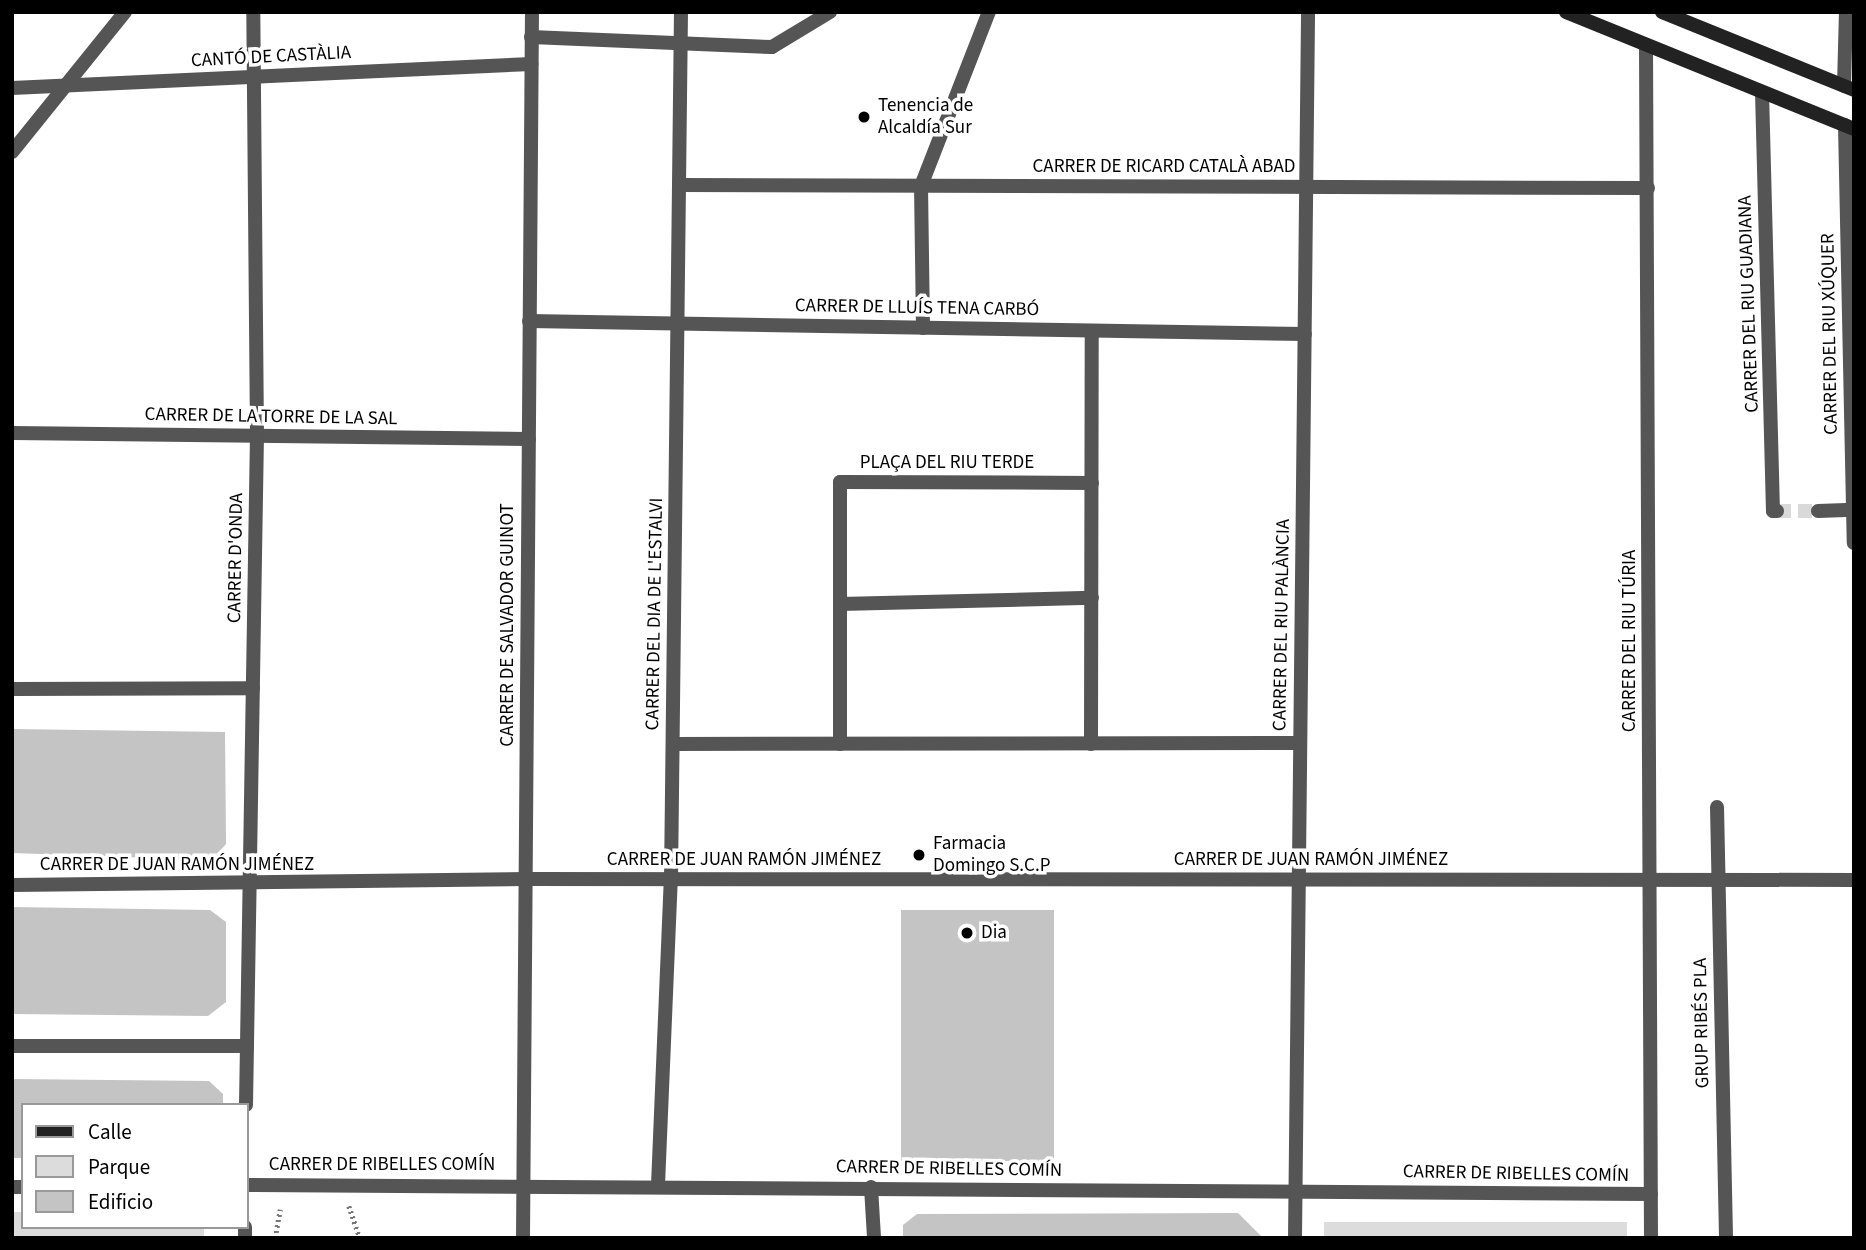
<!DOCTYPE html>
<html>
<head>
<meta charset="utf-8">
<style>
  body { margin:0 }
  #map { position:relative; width:1866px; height:1250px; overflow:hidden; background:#fff; font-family:"Source Sans 3",sans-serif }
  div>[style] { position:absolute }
  .green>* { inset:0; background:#dcdcdc; transform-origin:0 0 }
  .building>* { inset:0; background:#c4c4c4; transform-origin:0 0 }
  .street-tunnel>* { height:14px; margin-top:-7px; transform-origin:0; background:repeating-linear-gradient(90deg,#d9d9d9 0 14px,transparent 0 21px) }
  .path>* { height:4.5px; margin-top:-2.25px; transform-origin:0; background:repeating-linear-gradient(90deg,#777 0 2px,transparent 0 5.5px) }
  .street>* { height:14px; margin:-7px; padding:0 7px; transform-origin:7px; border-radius:7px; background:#555 }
  .secondary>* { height:14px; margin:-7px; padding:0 7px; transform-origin:7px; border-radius:7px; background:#222 }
  .dots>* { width:19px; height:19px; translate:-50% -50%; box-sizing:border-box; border:4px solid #fff; border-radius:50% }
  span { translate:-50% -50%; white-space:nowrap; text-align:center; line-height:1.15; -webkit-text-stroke:7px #fff; paint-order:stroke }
  .street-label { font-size:19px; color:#000 }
  .poi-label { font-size:19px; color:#000 }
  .left { translate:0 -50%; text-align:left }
  .frame { position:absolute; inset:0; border:14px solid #000; pointer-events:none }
  .legend { position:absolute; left:21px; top:1103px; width:228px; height:126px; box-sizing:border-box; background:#fff; border:2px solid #999; margin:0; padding:9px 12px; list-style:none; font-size:21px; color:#000 }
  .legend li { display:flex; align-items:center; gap:14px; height:35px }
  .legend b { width:35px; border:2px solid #999 }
</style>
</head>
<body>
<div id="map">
  <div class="green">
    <div style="clip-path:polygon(12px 1212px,23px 1212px,23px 1227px,204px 1227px,204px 1238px,12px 1238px)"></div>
    <div style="left:1324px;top:1222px;width:303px;height:16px"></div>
  </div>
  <div class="building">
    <div style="clip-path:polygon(12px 729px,225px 732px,226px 844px,212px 860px,12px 853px)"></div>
    <div style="clip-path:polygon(12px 907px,210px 910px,226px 922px,226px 1002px,208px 1016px,12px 1014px)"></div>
    <div style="left:901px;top:910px;width:153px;height:251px"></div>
    <div style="clip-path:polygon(12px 1079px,209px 1081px,223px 1094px,223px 1105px,23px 1105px,23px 1158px,12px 1158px)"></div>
    <div style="clip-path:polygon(1238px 1213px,1263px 1238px,903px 1238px,903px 1225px,917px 1214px)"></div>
  </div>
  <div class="street-tunnel">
    <div style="left:1777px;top:511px;width:41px"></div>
  </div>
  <div class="path">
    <div style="left:349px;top:1206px;width:34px;rotate:71deg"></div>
    <div style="left:275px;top:1238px;width:29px;rotate:-80deg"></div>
  </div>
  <div class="street">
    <div style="left:531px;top:37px;width:241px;rotate:2.4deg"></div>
    <div style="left:772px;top:47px;width:68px;rotate:-31.1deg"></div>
    <div style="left:1646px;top:45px;width:1193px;rotate:89.76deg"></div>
    <div style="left:1844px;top:86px;width:74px;rotate:-88.5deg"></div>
    <div style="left:12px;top:88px;width:520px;rotate:-2.65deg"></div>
    <div style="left:1762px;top:92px;width:419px;rotate:88.5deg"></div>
    <div style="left:1773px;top:511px;width:4px"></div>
    <div style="left:1845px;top:125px;width:418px;rotate:88.8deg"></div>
    <div style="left:12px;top:152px;width:180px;rotate:-51.1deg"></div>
    <div style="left:679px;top:185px;width:969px;rotate:0.18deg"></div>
    <div style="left:529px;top:321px;width:776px;rotate:0.96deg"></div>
    <div style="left:923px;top:328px;width:142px;rotate:-90.8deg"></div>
    <div style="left:921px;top:186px;width:187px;rotate:-68.7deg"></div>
    <div style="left:12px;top:433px;width:517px;rotate:0.66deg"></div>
    <div style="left:1818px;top:511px;width:35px;rotate:-2deg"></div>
    <div style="left:840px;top:604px;width:252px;rotate:-1.4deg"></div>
    <div style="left:12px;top:689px;width:241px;rotate:-0.2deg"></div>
    <div style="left:673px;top:744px;width:627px;rotate:-0.09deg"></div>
    <div style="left:840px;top:744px;width:262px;rotate:-90deg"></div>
    <div style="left:840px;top:482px;width:252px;rotate:0.2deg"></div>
    <div style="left:1091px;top:744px;width:413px;rotate:-89.9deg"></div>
    <div style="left:1717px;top:807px;width:431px;rotate:88.8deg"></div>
    <div style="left:12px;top:885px;width:513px;rotate:-0.67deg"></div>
    <div style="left:525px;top:879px;width:1329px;rotate:0.04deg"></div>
    <div style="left:12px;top:1046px;width:235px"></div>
    <div style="left:246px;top:1105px;width:669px;rotate:-89.06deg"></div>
    <div style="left:257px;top:436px;width:424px;rotate:-90.5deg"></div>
    <div style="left:247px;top:1185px;width:1404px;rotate:0.37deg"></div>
    <div style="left:658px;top:1185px;width:306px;rotate:-87.6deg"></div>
    <div style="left:671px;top:879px;width:867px;rotate:-89.34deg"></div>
    <div style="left:12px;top:1187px;width:11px"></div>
    <div style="left:871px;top:1187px;width:51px;rotate:86.6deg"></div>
    <div style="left:245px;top:1238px;width:11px;rotate:-90deg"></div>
    <div style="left:523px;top:1238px;width:1226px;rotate:-89.58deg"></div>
    <div style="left:1295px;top:1238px;width:1226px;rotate:-89.39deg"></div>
  </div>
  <div class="secondary">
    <div style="left:1566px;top:12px;width:311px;rotate:22.1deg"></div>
    <div style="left:1662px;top:12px;width:207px;rotate:22.1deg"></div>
  </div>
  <div class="dots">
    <div style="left:864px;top:117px;background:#000"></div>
    <div style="left:919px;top:855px;background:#000"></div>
    <div style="left:967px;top:933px;background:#000"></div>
  </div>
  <div class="street-label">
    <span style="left:271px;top:57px;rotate:-3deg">CANTÓ DE CASTÀLIA</span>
    <span style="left:1164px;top:167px">CARRER DE RICARD CATALÀ ABAD</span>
    <span style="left:1749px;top:304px;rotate:-92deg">CARRER DEL RIU GUADIANA</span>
    <span style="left:917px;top:308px;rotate:1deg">CARRER DE LLUÍS TENA CARBÓ</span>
    <span style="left:1830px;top:334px;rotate:-91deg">CARRER DEL RIU XÚQUER</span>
    <span style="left:271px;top:417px;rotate:1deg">CARRER DE LA TORRE DE LA SAL</span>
    <span style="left:947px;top:463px">PLAÇA DEL RIU TERDE</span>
    <span style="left:236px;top:558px;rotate:-89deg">CARRER D'ONDA</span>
    <span style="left:655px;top:614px;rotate:-89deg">CARRER DEL DIA DE L'ESTALVI</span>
    <span style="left:508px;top:625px;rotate:-90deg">CARRER DE SALVADOR GUINOT</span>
    <span style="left:1282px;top:625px;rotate:-89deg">CARRER DEL RIU PALÀNCIA</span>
    <span style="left:1630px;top:641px;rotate:-90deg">CARRER DEL RIU TÚRIA</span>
    <span style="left:744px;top:860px">CARRER DE JUAN RAMÓN JIMÉNEZ</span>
    <span style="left:1311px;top:860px">CARRER DE JUAN RAMÓN JIMÉNEZ</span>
    <span style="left:177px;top:865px">CARRER DE JUAN RAMÓN JIMÉNEZ</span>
    <span style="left:1702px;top:1023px;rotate:-91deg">GRUP RIBÉS PLA</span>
    <span style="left:382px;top:1165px">CARRER DE RIBELLES COMÍN</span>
    <span style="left:949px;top:1169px;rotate:1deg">CARRER DE RIBELLES COMÍN</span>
    <span style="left:1516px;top:1174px;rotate:1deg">CARRER DE RIBELLES COMÍN</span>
  </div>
  <div class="poi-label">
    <span class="left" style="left:878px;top:117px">Tenencia de<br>Alcaldía Sur</span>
    <span class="left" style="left:933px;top:855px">Farmacia<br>Domingo S.C.P</span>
    <span class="left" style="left:981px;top:933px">Dia</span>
  </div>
  <div class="frame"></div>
  <ul class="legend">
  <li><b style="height:9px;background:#222"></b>Calle</li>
  <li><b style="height:19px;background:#dcdcdc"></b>Parque</li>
  <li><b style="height:19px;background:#c4c4c4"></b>Edificio</li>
  </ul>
</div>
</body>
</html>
